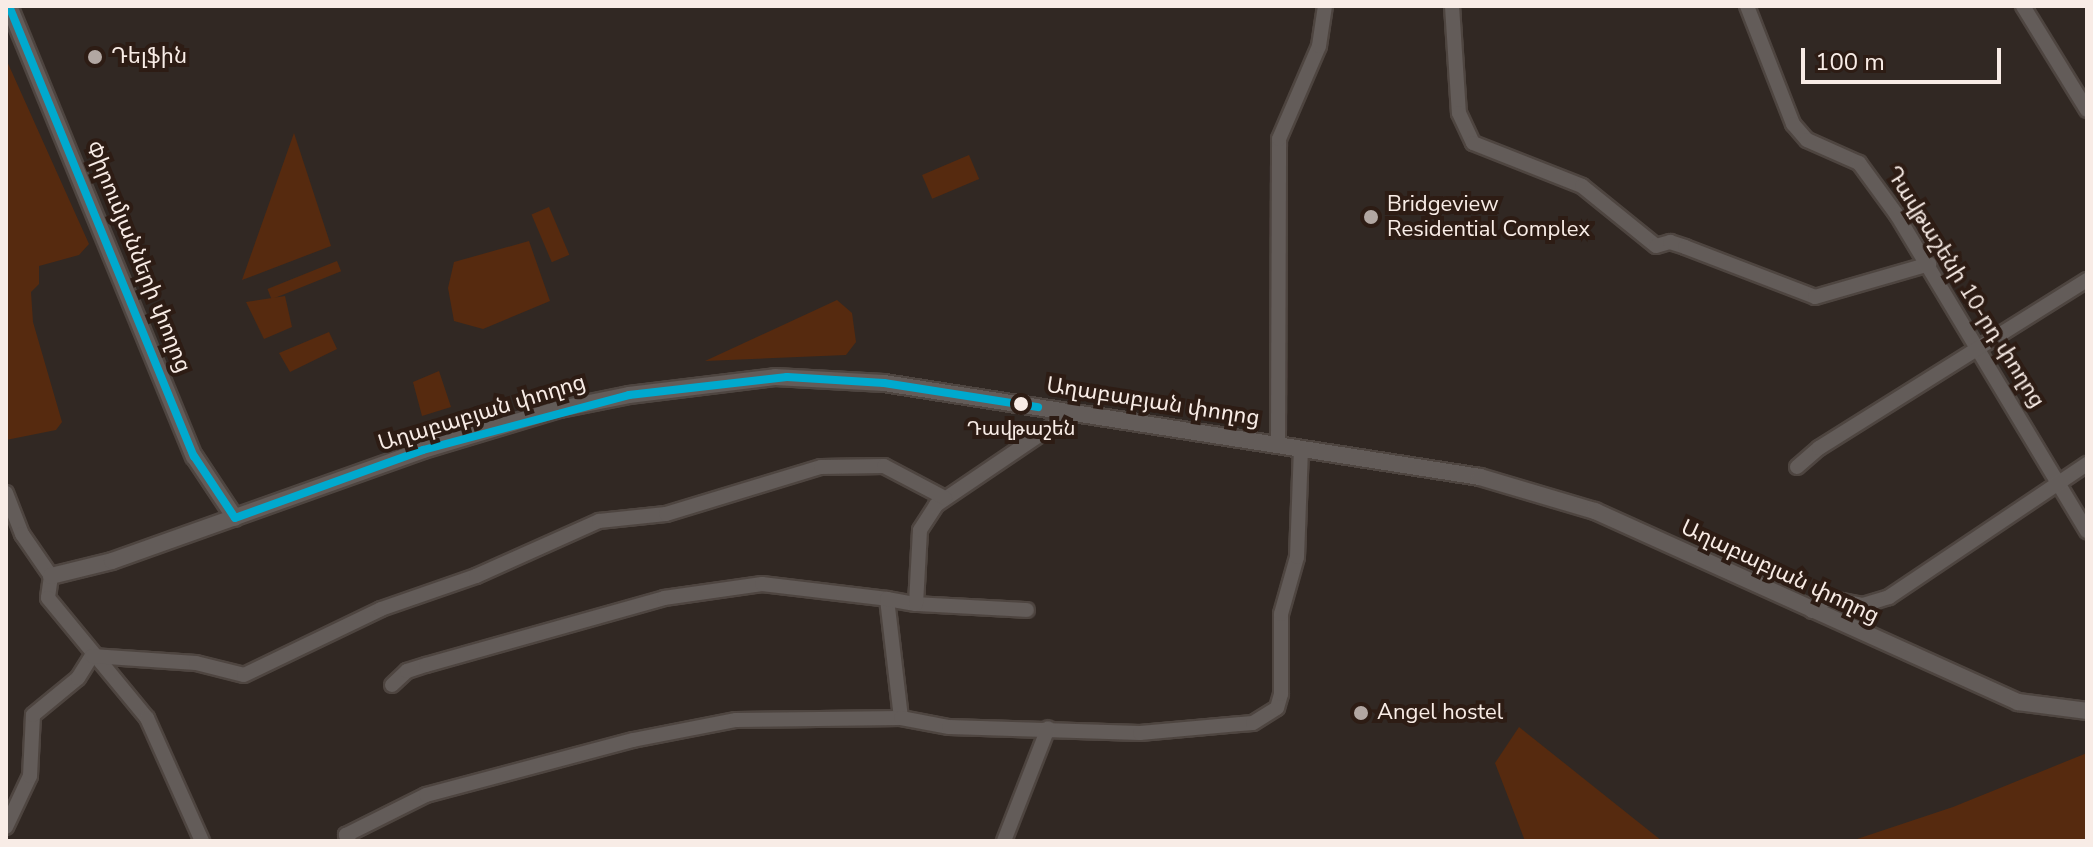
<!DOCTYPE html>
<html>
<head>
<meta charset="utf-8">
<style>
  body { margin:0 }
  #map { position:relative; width:2093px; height:847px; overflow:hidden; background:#312823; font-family:"Nunito Sans","Noto Sans Armenian",sans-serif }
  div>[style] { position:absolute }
  .green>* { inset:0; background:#562a0f; transform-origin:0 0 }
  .roads { filter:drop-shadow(2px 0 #4e4540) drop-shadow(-2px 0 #4e4540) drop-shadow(0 2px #4e4540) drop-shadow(0 -2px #4e4540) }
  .minor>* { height:14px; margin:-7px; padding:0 7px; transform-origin:7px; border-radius:7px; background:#635c59 }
  .tertiary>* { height:16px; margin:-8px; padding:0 8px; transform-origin:8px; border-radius:8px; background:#635c59 }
  .bus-1>* { height:8px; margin:-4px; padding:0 4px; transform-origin:4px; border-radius:4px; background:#00a9ce }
  .dots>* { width:22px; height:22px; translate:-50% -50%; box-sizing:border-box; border:4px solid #2d1c14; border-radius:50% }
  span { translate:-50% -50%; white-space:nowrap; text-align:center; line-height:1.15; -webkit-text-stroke:8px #2d1c14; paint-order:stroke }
  .bus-label { font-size:20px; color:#f8ece6 }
  .poi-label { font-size:22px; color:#f8ece6 }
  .left { translate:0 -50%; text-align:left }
  .street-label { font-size:22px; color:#f8ece6 }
  .frame { position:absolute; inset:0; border:8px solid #f8ece6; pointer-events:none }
  .scale { position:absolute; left:1801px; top:48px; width:200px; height:36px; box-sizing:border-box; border:4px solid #f8ece6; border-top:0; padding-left:10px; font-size:24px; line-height:28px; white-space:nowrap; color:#f8ece6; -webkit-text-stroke:6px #2d1c14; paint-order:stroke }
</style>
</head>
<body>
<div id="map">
  <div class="green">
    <div style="clip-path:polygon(6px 59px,89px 244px,79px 255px,39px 266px,39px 284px,31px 292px,33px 322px,62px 422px,56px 430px,6px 440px)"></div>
    <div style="clip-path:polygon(294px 133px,331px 246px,242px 280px)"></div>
    <div style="left:969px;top:155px;width:26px;height:51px;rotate:67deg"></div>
    <div style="left:549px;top:207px;width:52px;height:19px;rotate:67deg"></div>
    <div style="clip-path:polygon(529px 241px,550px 301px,483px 329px,454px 321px,448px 288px,454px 262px)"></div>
    <div style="left:337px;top:261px;width:11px;height:75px;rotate:68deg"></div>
    <div style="clip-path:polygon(285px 296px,292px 327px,264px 339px,246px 302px)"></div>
    <div style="clip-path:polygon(837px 300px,852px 313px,856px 342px,846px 355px,705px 361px)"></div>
    <div style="clip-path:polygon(329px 332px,337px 349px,290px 372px,279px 353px)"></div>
    <div style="clip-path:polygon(439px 371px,451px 407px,422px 416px,413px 382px)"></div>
    <div style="clip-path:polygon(1519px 727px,1662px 841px,1525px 841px,1495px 763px)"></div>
    <div style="clip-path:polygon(2087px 753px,2087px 841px,1851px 841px,1953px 807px)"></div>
  </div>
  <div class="roads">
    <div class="minor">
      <div style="left:1452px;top:6px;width:107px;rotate:86.3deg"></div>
      <div style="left:1459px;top:113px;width:33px;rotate:65deg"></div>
      <div style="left:1473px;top:143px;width:117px;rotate:21.5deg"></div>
      <div style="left:1582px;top:186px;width:95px;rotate:39deg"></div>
      <div style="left:1656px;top:246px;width:15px;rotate:-16deg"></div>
      <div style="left:1670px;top:242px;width:16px;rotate:18deg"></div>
      <div style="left:1685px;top:247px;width:139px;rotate:21deg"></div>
      <div style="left:1815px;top:297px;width:119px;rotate:-16.1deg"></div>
      <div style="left:1747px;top:6px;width:127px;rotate:68.7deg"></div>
      <div style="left:1793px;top:124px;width:21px;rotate:49deg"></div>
      <div style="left:1807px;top:140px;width:57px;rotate:23.9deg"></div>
      <div style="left:1859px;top:163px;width:64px;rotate:53.8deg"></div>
      <div style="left:1897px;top:215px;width:369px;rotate:59deg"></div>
      <div style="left:2023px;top:6px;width:122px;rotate:58.4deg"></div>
      <div style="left:1278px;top:444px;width:305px;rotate:-89.8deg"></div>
      <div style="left:1279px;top:139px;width:101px;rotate:-66.7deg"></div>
      <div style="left:1319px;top:46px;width:40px;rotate:-81.5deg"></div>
      <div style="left:1797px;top:467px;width:29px;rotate:-41deg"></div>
      <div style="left:1819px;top:448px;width:316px;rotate:-32.1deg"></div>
      <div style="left:6px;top:493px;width:44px;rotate:68.7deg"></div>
      <div style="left:22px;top:534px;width:51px;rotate:55.4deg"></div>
      <div style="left:51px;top:576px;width:22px;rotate:98deg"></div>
      <div style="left:48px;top:598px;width:156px;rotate:50.5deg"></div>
      <div style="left:147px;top:718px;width:135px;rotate:65.9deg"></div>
      <div style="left:916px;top:604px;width:111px;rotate:3.1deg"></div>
      <div style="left:1812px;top:611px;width:20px;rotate:-41deg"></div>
      <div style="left:1827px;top:598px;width:37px;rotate:11deg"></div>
      <div style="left:1863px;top:605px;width:27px;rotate:-17deg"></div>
      <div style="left:1889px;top:597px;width:239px;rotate:-33.9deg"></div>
      <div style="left:392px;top:685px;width:21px;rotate:-43deg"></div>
      <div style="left:407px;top:671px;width:20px;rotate:-18deg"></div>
      <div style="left:426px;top:665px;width:247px;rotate:-15.7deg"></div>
      <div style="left:664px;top:598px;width:99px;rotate:-8.1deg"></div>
      <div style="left:762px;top:584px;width:126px;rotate:6.8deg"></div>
      <div style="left:901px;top:718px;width:120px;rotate:-96.7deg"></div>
      <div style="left:887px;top:599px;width:29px;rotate:10deg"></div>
      <div style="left:916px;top:604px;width:74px;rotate:-86.9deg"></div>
      <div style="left:920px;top:530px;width:30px;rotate:-57deg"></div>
      <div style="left:936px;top:505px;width:164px;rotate:-34.1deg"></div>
      <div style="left:6px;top:827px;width:56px;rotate:-64.8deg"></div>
      <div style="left:30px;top:776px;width:61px;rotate:-87.2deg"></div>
      <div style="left:33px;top:715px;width:58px;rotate:-39.4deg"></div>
      <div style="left:78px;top:678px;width:26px;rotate:-58deg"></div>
      <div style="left:92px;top:656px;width:104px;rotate:3.9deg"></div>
      <div style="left:196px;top:663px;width:49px;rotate:14deg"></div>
      <div style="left:244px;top:675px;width:152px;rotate:-25.7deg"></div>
      <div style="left:381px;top:609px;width:101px;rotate:-19.2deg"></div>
      <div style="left:476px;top:576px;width:135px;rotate:-24.1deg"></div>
      <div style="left:599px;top:521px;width:67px;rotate:-6deg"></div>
      <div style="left:666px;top:514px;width:162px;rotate:-16.9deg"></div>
      <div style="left:821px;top:467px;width:63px;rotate:-0.9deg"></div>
      <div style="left:884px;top:466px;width:69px;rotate:27.7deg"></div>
      <div style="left:349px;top:841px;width:7px;rotate:-117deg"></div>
      <div style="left:346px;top:835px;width:89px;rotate:-26.6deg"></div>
      <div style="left:426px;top:795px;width:214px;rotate:-14.9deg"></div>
      <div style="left:633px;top:740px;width:105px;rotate:-11deg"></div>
      <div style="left:736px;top:720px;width:165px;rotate:-0.7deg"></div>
      <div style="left:901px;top:718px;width:49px;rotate:10.6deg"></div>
      <div style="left:949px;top:727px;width:191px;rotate:1.8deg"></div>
      <div style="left:1140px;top:733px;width:113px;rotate:-5.1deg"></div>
      <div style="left:1253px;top:723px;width:28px;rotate:-32deg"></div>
      <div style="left:1277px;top:708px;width:15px;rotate:-74deg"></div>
      <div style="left:1281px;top:694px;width:80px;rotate:-90deg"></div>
      <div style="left:1281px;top:614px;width:59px;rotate:-74.3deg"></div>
      <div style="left:1297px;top:557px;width:109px;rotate:-87.9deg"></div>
      <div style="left:1004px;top:841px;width:121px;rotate:-68.7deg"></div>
    </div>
    <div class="tertiary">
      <div style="left:9px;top:6px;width:487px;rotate:67.7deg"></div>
      <div style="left:194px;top:456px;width:74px;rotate:56.5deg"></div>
      <div style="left:51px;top:576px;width:63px;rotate:-13.8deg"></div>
      <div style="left:112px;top:561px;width:330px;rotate:-19.6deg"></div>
      <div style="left:423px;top:450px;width:143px;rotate:-16.7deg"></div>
      <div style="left:560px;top:409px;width:70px;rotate:-11.5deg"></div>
      <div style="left:629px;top:395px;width:147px;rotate:-7deg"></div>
      <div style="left:775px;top:377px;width:109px;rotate:3.2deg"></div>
      <div style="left:884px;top:383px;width:603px;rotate:8.96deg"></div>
      <div style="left:1480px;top:477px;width:120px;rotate:16.5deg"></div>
      <div style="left:1595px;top:511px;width:464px;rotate:24.3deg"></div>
      <div style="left:2018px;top:702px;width:70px;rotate:7.4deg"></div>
    </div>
  </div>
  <div class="bus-1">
    <div style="left:9px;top:6px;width:487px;rotate:67.7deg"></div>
    <div style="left:194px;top:456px;width:74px;rotate:56.5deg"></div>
    <div style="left:235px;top:518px;width:200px;rotate:-19.9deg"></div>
    <div style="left:423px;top:450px;width:213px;rotate:-14.9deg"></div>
    <div style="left:629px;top:395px;width:159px;rotate:-6.5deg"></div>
    <div style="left:787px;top:377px;width:97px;rotate:3.5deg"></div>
    <div style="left:884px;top:383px;width:156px;rotate:8.9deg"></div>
  </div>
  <div class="dots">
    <div style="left:95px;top:57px;background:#b2a7a2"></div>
    <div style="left:1371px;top:217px;background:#b2a7a2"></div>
    <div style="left:1021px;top:404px;background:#f8ece6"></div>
    <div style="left:1361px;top:713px;background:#b2a7a2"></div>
  </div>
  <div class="bus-label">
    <span style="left:1021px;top:428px">Դավթաշեն</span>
  </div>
  <div class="poi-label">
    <span class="left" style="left:111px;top:57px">Դելֆին</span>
    <span class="left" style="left:1387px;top:217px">Bridgeview<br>Residential Complex</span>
    <span class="left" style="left:1377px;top:713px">Angel hostel</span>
  </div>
  <div class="street-label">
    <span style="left:138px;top:257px;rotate:68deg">Փիրումյանների փողոց</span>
    <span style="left:1965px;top:287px;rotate:58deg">Դավթաշենի 10-րդ փողոց</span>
    <span style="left:1153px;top:402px;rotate:9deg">Աղաբաբյան փողոց</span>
    <span style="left:482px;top:413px;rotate:-17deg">Աղաբաբյան փողոց</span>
    <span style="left:1780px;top:572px;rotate:25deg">Աղաբաբյան փողոց</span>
  </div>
  <div class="frame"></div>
  <div class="scale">100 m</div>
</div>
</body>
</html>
